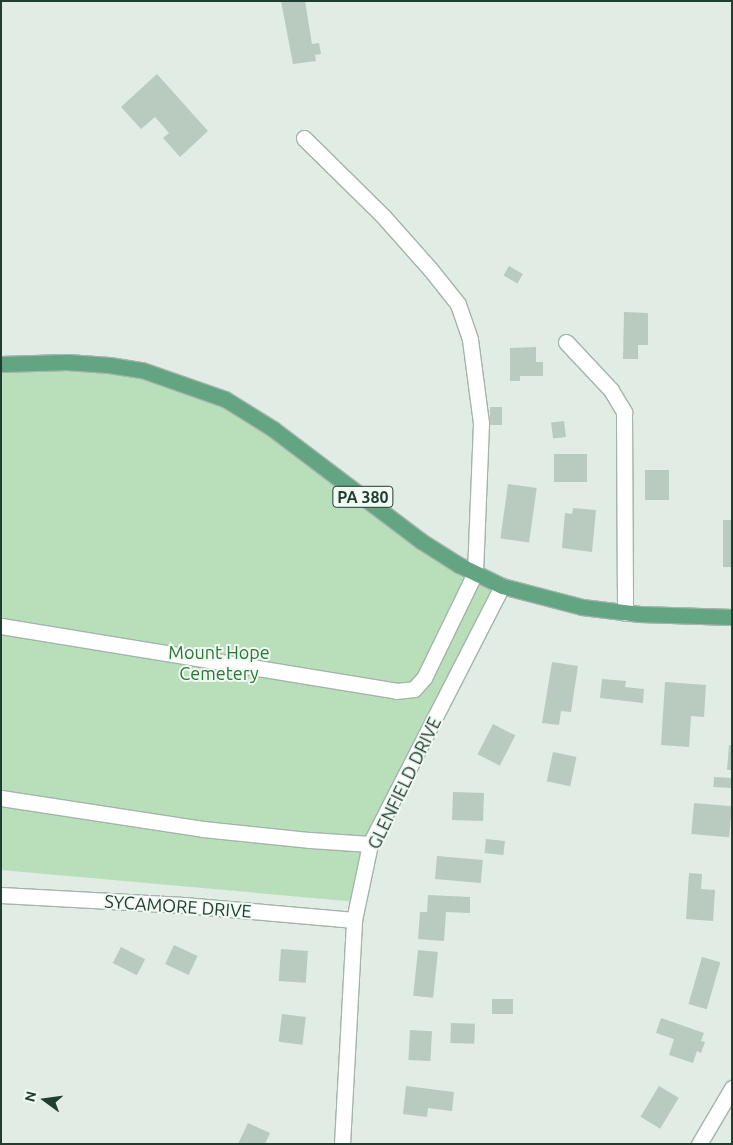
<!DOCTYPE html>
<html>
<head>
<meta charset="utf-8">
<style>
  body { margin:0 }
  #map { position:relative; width:733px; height:1145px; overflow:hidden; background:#e1ece4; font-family:Ubuntu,sans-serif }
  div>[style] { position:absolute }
  .green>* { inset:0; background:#b8dfb9 }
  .building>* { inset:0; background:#b9cabf; transform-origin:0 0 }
  .roads { filter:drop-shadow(1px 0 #a3b4aa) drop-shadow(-1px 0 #a3b4aa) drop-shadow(0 1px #a3b4aa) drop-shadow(0 -1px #a3b4aa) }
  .minor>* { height:15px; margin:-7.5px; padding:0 7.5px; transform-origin:7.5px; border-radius:7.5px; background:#fff }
  .major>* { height:15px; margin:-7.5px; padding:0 7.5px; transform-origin:7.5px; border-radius:7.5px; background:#63a483 }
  span { translate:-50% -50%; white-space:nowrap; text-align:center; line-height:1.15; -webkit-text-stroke:4px #f1f9f3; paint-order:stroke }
  .shield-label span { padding:1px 4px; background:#f1f9f3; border:1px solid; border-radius:4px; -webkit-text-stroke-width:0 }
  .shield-label { font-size:16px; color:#203e2f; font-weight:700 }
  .park-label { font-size:18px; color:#287733 }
  .street-label { font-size:18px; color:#203e2f }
  .frame { position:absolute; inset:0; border:2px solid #203e2f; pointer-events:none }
  .north { position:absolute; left:20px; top:1075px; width:50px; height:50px; -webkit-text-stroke:4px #f1f9f3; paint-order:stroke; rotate:284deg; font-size:14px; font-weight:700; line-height:20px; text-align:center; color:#203e2f }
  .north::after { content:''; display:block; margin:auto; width:18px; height:22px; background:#203e2f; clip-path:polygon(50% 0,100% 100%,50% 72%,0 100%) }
</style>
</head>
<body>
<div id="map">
  <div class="green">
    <div style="clip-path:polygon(1px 365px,109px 365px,225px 399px,421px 541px,502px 586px,370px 844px,358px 902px,1px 870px)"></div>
  </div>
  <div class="building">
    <div style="clip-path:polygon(281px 1px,305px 1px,312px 44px,319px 43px,321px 54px,315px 55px,316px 61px,293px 64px)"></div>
    <div style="clip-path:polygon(157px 74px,208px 131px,180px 157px,163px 138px,169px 133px,155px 117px,141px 129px,121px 107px)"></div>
    <div style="left:509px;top:266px;width:16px;height:11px;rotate:30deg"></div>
    <div style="clip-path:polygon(624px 312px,648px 313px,648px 345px,638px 345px,638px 359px,623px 359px)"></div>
    <div style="clip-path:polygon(536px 347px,536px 362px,543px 362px,543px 376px,520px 376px,520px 381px,510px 381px,510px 348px)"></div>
    <div style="left:490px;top:407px;width:12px;height:18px"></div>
    <div style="left:564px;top:421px;width:16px;height:13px;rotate:83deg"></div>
    <div style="left:554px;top:454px;width:33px;height:28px"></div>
    <div style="left:645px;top:470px;width:24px;height:30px"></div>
    <div style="left:508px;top:484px;width:29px;height:55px;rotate:8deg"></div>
    <div style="clip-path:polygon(573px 508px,596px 510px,592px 552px,562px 548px,565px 513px,572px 514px)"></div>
    <div style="left:723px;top:520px;width:9px;height:47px"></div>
    <div style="clip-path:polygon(552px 662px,578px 666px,571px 712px,561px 711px,559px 725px,542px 723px)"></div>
    <div style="clip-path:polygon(602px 679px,626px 681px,625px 687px,644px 689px,643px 703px,600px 698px)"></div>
    <div style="clip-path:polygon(665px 682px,706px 685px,704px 717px,691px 716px,689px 747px,661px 745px)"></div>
    <div style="left:493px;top:724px;width:25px;height:34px;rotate:27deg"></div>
    <div style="clip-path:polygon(729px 745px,732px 745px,732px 770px,727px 770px)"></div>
    <div style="left:553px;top:752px;width:24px;height:30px;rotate:12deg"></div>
    <div style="left:714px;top:777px;width:18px;height:10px;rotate:3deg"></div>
    <div style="left:453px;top:792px;width:31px;height:28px;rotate:2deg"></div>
    <div style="left:694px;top:803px;width:38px;height:31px;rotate:5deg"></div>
    <div style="left:486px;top:839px;width:19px;height:14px;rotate:6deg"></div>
    <div style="left:437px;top:856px;width:46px;height:23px;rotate:5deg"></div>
    <div style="clip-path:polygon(689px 873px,702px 874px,701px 889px,715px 890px,713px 921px,686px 919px)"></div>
    <div style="clip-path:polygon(428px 895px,470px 897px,470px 913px,446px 912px,444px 941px,418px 939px,420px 912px,427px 912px)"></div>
    <div style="left:174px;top:945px;width:26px;height:21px;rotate:25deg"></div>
    <div style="left:121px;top:947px;width:27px;height:18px;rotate:27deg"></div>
    <div style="left:281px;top:949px;width:27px;height:32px;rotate:4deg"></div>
    <div style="left:418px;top:950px;width:20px;height:46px;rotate:6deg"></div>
    <div style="left:702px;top:957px;width:19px;height:49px;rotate:16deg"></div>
    <div style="left:492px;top:999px;width:21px;height:15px"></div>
    <div style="left:282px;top:1014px;width:24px;height:28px;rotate:7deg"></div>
    <div style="clip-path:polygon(661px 1018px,704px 1033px,701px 1041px,705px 1042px,701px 1053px,697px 1051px,693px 1063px,669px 1055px,674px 1039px,656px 1033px)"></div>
    <div style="left:451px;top:1023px;width:24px;height:20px;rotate:2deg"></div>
    <div style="left:410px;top:1030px;width:22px;height:30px;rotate:3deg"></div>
    <div style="clip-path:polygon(406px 1086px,454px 1092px,452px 1111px,428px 1108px,427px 1117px,403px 1114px)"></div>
    <div style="left:659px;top:1086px;width:23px;height:36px;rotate:31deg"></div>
    <div style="clip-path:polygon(248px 1123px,270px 1133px,265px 1144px,238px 1144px)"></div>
  </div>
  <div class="roads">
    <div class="minor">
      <div style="left:566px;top:342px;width:66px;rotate:46.8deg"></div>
      <div style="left:611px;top:390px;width:26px;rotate:59deg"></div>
      <div style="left:624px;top:412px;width:201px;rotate:89.7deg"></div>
      <div style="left:1px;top:626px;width:400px;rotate:9.3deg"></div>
      <div style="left:396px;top:691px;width:18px;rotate:-6deg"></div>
      <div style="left:414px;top:689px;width:15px;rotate:-48deg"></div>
      <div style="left:424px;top:678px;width:117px;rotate:-64.1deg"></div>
      <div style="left:475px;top:573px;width:150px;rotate:-87.7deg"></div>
      <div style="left:481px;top:423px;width:85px;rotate:-97.5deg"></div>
      <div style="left:470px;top:339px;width:37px;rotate:-109deg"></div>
      <div style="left:458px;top:304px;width:43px;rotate:-128.5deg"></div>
      <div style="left:431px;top:270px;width:72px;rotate:-131.6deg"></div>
      <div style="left:383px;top:216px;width:111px;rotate:-135.4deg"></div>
      <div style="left:1px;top:798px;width:204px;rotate:8.7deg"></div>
      <div style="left:203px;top:829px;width:108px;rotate:5.9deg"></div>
      <div style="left:310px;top:840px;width:60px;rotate:3.8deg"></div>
      <div style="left:1px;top:895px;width:183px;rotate:3.1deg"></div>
      <div style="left:184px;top:905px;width:171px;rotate:5deg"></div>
      <div style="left:342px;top:1144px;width:224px;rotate:-86.9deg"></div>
      <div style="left:354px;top:920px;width:78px;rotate:-78.1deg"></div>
      <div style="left:370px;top:844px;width:290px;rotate:-62.9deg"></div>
      <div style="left:699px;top:1144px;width:65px;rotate:-59.5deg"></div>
    </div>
    <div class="major">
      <div style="left:1px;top:364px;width:66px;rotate:-1.7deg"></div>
      <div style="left:67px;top:362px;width:42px;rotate:4.1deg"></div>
      <div style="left:109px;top:365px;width:33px;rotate:9deg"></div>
      <div style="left:142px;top:370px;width:88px;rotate:19.3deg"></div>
      <div style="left:225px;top:399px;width:57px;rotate:32deg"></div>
      <div style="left:273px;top:429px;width:186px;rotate:37.1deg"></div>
      <div style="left:421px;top:541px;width:45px;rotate:32.3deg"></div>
      <div style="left:459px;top:565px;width:48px;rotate:26deg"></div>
      <div style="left:502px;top:586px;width:83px;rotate:14.7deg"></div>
      <div style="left:582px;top:607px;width:58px;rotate:6.9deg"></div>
      <div style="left:640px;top:614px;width:92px;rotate:1.9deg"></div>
    </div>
  </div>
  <div class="shield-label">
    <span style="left:363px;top:497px">PA 380</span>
  </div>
  <div class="park-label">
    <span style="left:219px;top:663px">Mount Hope<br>Cemetery</span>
  </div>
  <div class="street-label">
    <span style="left:404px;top:783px;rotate:-64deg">GLENFIELD DRIVE</span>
    <span style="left:178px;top:906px;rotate:4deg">SYCAMORE DRIVE</span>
  </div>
  <div class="frame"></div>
  <div class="north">N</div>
</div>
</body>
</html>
